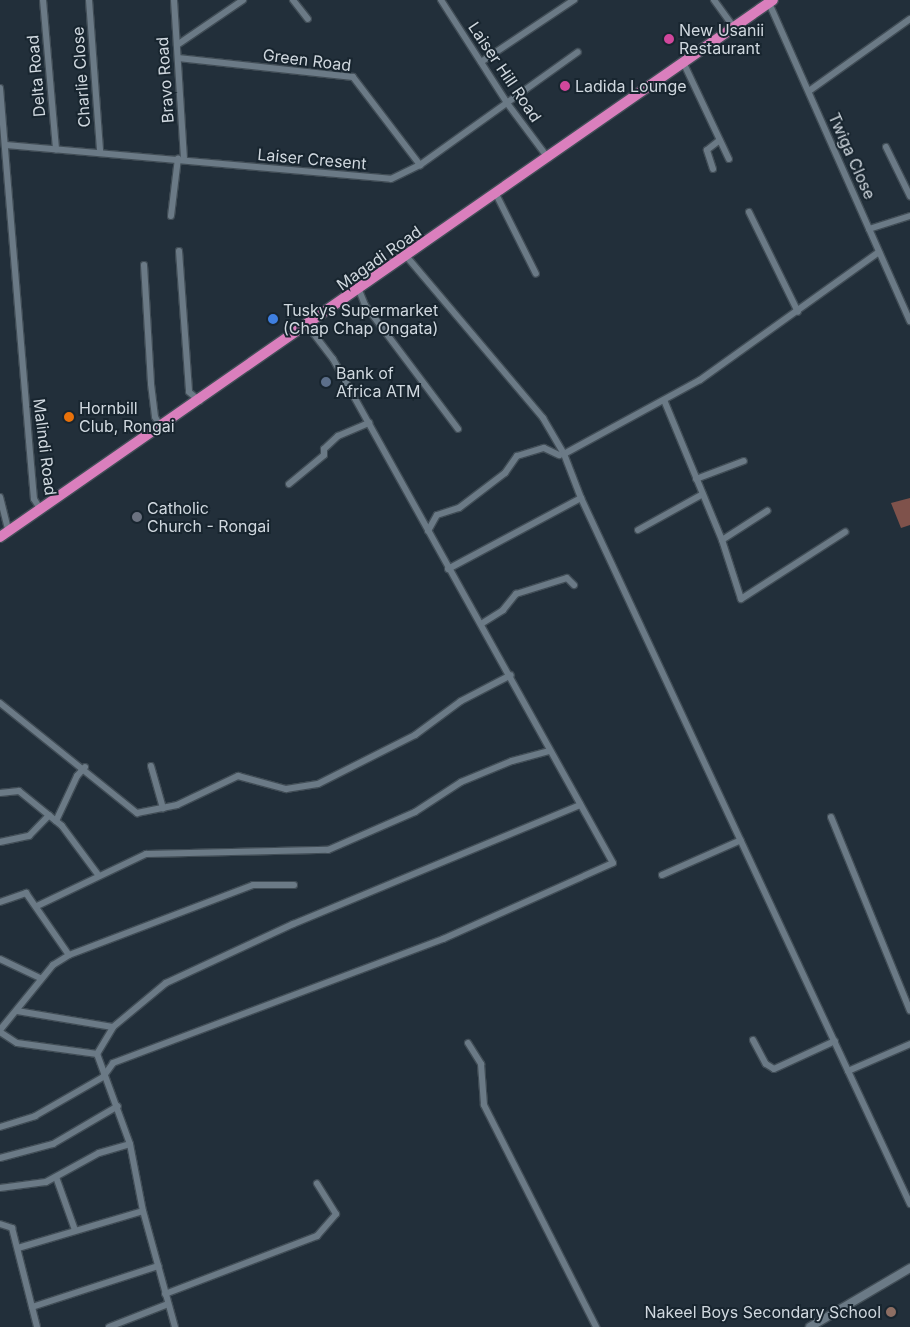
<!DOCTYPE html>
<html>
<head>
<meta charset="utf-8">
<style>
  body { margin:0 }
  #map { position:relative; width:910px; height:1327px; overflow:hidden; background:#222f3a; font-family:Inter,sans-serif }
  div>[style] { position:absolute }
  .building>* { inset:0; background:#7f524b }
  .roads { filter:drop-shadow(1px 0 #414d56) drop-shadow(-1px 0 #414d56) drop-shadow(0 1px #414d56) drop-shadow(0 -1px #414d56) }
  .minor>* { height:6px; margin:-3px; padding:0 3px; transform-origin:3px; border-radius:3px; background:#6b7a86 }
  .tertiary>* { height:8px; margin:-4px; padding:0 4px; transform-origin:4px; border-radius:4px; background:#6b7a86 }
  .trunk>* { height:10px; margin:-5px; padding:0 5px; transform-origin:5px; border-radius:5px; background:#da7fbd }
  .dots>* { width:14px; height:14px; translate:-50% -50%; box-sizing:border-box; border:2px solid #18252f; border-radius:50% }
  span { translate:-50% -50%; white-space:nowrap; text-align:center; line-height:1.15; -webkit-text-stroke:4px #18252f; paint-order:stroke }
  .poi-label { font-size:16px; color:#d0d8df }
  .left { translate:0 -50%; text-align:left }
  .right { translate:-100% -50%; text-align:right }
  .street-label { font-size:16px; color:#d0d8df }
</style>
</head>
<body>
<div id="map">
  <div class="building">
    <div style="clip-path:polygon(910px 498px,910px 525px,901px 528px,891px 503px)"></div>
  </div>
  <div class="roads">
    <div class="minor">
      <div style="left:43px;top:0;width:150px;rotate:85deg"></div>
      <div style="left:89px;top:0;width:151px;rotate:85.8deg"></div>
      <div style="left:174px;top:0;width:158px;rotate:86.4deg"></div>
      <div style="left:293px;top:0;width:24px;rotate:52deg"></div>
      <div style="left:441px;top:0;width:122px;rotate:57.3deg"></div>
      <div style="left:507px;top:103px;width:69px;rotate:53.3deg"></div>
      <div style="left:714px;top:0;width:34px;rotate:54deg"></div>
      <div style="left:769px;top:3px;width:348px;rotate:66.1deg"></div>
      <div style="left:177px;top:45px;width:80px;rotate:-34.3deg"></div>
      <div style="left:178px;top:58px;width:176px;rotate:6.2deg"></div>
      <div style="left:353px;top:77px;width:111px;rotate:52.7deg"></div>
      <div style="left:481px;top:62px;width:112px;rotate:-33.7deg"></div>
      <div style="left:684px;top:64px;width:105px;rotate:64.7deg"></div>
      <div style="left:0;top:88px;width:354px;rotate:85.3deg"></div>
      <div style="left:29px;top:441px;width:58px;rotate:85.1deg"></div>
      <div style="left:34px;top:499px;width:13px;rotate:58deg"></div>
      <div style="left:809px;top:91px;width:124px;rotate:-35.5deg"></div>
      <div style="left:6px;top:145px;width:386px;rotate:5deg"></div>
      <div style="left:391px;top:179px;width:32px;rotate:-26deg"></div>
      <div style="left:420px;top:165px;width:194px;rotate:-35.6deg"></div>
      <div style="left:886px;top:147px;width:55px;rotate:63.9deg"></div>
      <div style="left:713px;top:169px;width:20px;rotate:-108deg"></div>
      <div style="left:707px;top:150px;width:16px;rotate:-38deg"></div>
      <div style="left:496px;top:194px;width:89px;rotate:63.4deg"></div>
      <div style="left:749px;top:212px;width:111px;rotate:63.9deg"></div>
      <div style="left:171px;top:216px;width:58px;rotate:-83.1deg"></div>
      <div style="left:869px;top:229px;width:43px;rotate:-17.6deg"></div>
      <div style="left:179px;top:251px;width:141px;rotate:85.9deg"></div>
      <div style="left:189px;top:392px;width:14px;rotate:39deg"></div>
      <div style="left:407px;top:257px;width:211px;rotate:49.8deg"></div>
      <div style="left:543px;top:418px;width:42px;rotate:59.7deg"></div>
      <div style="left:564px;top:454px;width:47px;rotate:68.9deg"></div>
      <div style="left:581px;top:498px;width:779px;rotate:65.01deg"></div>
      <div style="left:144px;top:265px;width:119px;rotate:86.6deg"></div>
      <div style="left:151px;top:384px;width:33px;rotate:83deg"></div>
      <div style="left:155px;top:417px;width:12px;rotate:59deg"></div>
      <div style="left:359px;top:290px;width:16px;rotate:68deg"></div>
      <div style="left:365px;top:305px;width:155px;rotate:53.1deg"></div>
      <div style="left:664px;top:400px;width:152px;rotate:67.5deg"></div>
      <div style="left:722px;top:540px;width:62px;rotate:72.1deg"></div>
      <div style="left:741px;top:599px;width:124px;rotate:-32.8deg"></div>
      <div style="left:564px;top:454px;width:155px;rotate:-28.6deg"></div>
      <div style="left:700px;top:380px;width:220px;rotate:-35.6deg"></div>
      <div style="left:696px;top:479px;width:51px;rotate:-20.6deg"></div>
      <div style="left:289px;top:484px;width:45px;rotate:-39.6deg"></div>
      <div style="left:324px;top:455px;width:6px;rotate:-90deg"></div>
      <div style="left:324px;top:449px;width:19px;rotate:-43deg"></div>
      <div style="left:338px;top:436px;width:34px;rotate:-23deg"></div>
      <div style="left:0;top:497px;width:36px;rotate:76deg"></div>
      <div style="left:638px;top:530px;width:74px;rotate:-29deg"></div>
      <div style="left:428px;top:531px;width:18px;rotate:-61deg"></div>
      <div style="left:437px;top:515px;width:23px;rotate:-18deg"></div>
      <div style="left:459px;top:508px;width:58px;rotate:-37.3deg"></div>
      <div style="left:505px;top:473px;width:21px;rotate:-55deg"></div>
      <div style="left:517px;top:456px;width:28px;rotate:-17deg"></div>
      <div style="left:544px;top:448px;width:17px;rotate:25deg"></div>
      <div style="left:722px;top:540px;width:54px;rotate:-32.8deg"></div>
      <div style="left:448px;top:569px;width:151px;rotate:-28.1deg"></div>
      <div style="left:481px;top:624px;width:26px;rotate:-32deg"></div>
      <div style="left:503px;top:610px;width:21px;rotate:-51deg"></div>
      <div style="left:516px;top:594px;width:53px;rotate:-17.4deg"></div>
      <div style="left:567px;top:578px;width:10px;rotate:45deg"></div>
      <div style="left:0;top:703px;width:176px;rotate:38.8deg"></div>
      <div style="left:137px;top:813px;width:41px;rotate:-11.3deg"></div>
      <div style="left:177px;top:805px;width:68px;rotate:-25.4deg"></div>
      <div style="left:238px;top:776px;width:50px;rotate:15.2deg"></div>
      <div style="left:286px;top:789px;width:32px;rotate:-9deg"></div>
      <div style="left:318px;top:784px;width:109px;rotate:-26.8deg"></div>
      <div style="left:415px;top:735px;width:57px;rotate:-36.5deg"></div>
      <div style="left:461px;top:701px;width:56px;rotate:-27.5deg"></div>
      <div style="left:151px;top:766px;width:44px;rotate:74.1deg"></div>
      <div style="left:0;top:793px;width:19px;rotate:-6deg"></div>
      <div style="left:19px;top:791px;width:55px;rotate:39.1deg"></div>
      <div style="left:62px;top:826px;width:62px;rotate:53.5deg"></div>
      <div style="left:831px;top:817px;width:209px;rotate:67.8deg"></div>
      <div style="left:56px;top:821px;width:50px;rotate:-65deg"></div>
      <div style="left:77px;top:776px;width:12px;rotate:-48deg"></div>
      <div style="left:0;top:842px;width:30px;rotate:-12deg"></div>
      <div style="left:29px;top:836px;width:29px;rotate:-46deg"></div>
      <div style="left:662px;top:875px;width:86px;rotate:-23.9deg"></div>
      <div style="left:0;top:902px;width:28px;rotate:-19deg"></div>
      <div style="left:26px;top:893px;width:75px;rotate:55.3deg"></div>
      <div style="left:37px;top:906px;width:121px;rotate:-25.5deg"></div>
      <div style="left:146px;top:854px;width:182px;rotate:-1.3deg"></div>
      <div style="left:328px;top:850px;width:95px;rotate:-23.6deg"></div>
      <div style="left:415px;top:812px;width:55px;rotate:-33.1deg"></div>
      <div style="left:461px;top:782px;width:55px;rotate:-22.4deg"></div>
      <div style="left:512px;top:761px;width:39px;rotate:-15deg"></div>
      <div style="left:0;top:959px;width:44px;rotate:25.4deg"></div>
      <div style="left:17px;top:1011px;width:97px;rotate:9.5deg"></div>
      <div style="left:0;top:1030px;width:84px;rotate:-50.8deg"></div>
      <div style="left:53px;top:965px;width:19px;rotate:-32deg"></div>
      <div style="left:69px;top:955px;width:197px;rotate:-20.8deg"></div>
      <div style="left:253px;top:885px;width:41px"></div>
      <div style="left:0;top:1032px;width:20px;rotate:33deg"></div>
      <div style="left:17px;top:1043px;width:81px;rotate:7.8deg"></div>
      <div style="left:753px;top:1040px;width:27px;rotate:62deg"></div>
      <div style="left:766px;top:1064px;width:9px;rotate:32deg"></div>
      <div style="left:774px;top:1069px;width:67px;rotate:-24.7deg"></div>
      <div style="left:468px;top:1043px;width:25px;rotate:58deg"></div>
      <div style="left:481px;top:1064px;width:41px;rotate:85.8deg"></div>
      <div style="left:484px;top:1105px;width:249px;rotate:63.2deg"></div>
      <div style="left:848px;top:1071px;width:68px;rotate:-23.5deg"></div>
      <div style="left:0;top:1127px;width:37px;rotate:-17deg"></div>
      <div style="left:35px;top:1116px;width:78px;rotate:-29.8deg"></div>
      <div style="left:103px;top:1077px;width:17px;rotate:-54deg"></div>
      <div style="left:113px;top:1063px;width:353px;rotate:-20.6deg"></div>
      <div style="left:443px;top:939px;width:186px;rotate:-24.1deg"></div>
      <div style="left:613px;top:863px;width:577px;rotate:-119.05deg"></div>
      <div style="left:333px;top:359px;width:43px;rotate:-127.4deg"></div>
      <div style="left:0;top:1158px;width:55px;rotate:-14.8deg"></div>
      <div style="left:53px;top:1144px;width:75px;rotate:-30.3deg"></div>
      <div style="left:56px;top:1177px;width:56px;rotate:70.3deg"></div>
      <div style="left:0;top:1188px;width:46px;rotate:-7.4deg"></div>
      <div style="left:46px;top:1182px;width:60px;rotate:-28.7deg"></div>
      <div style="left:99px;top:1153px;width:32px;rotate:-16deg"></div>
      <div style="left:0;top:1224px;width:13px;rotate:18deg"></div>
      <div style="left:12px;top:1228px;width:102px;rotate:75.8deg"></div>
      <div style="left:18px;top:1248px;width:130px;rotate:-16.5deg"></div>
      <div style="left:165px;top:1294px;width:163px;rotate:-20.9deg"></div>
      <div style="left:317px;top:1236px;width:29px;rotate:-49deg"></div>
      <div style="left:336px;top:1214px;width:36px;rotate:-122deg"></div>
      <div style="left:32px;top:1307px;width:133px;rotate:-18deg"></div>
      <div style="left:109px;top:1327px;width:63px;rotate:-21.3deg"></div>
      <div style="left:175px;top:1327px;width:120px;rotate:-105.4deg"></div>
      <div style="left:143px;top:1211px;width:68px;rotate:-101deg"></div>
      <div style="left:130px;top:1144px;width:96px;rotate:-110.1deg"></div>
      <div style="left:97px;top:1054px;width:31px;rotate:-59deg"></div>
      <div style="left:113px;top:1027px;width:69px;rotate:-39.7deg"></div>
      <div style="left:166px;top:983px;width:140px;rotate:-24.9deg"></div>
      <div style="left:293px;top:924px;width:311px;rotate:-22.5deg"></div>
    </div>
    <div class="tertiary">
      <div style="left:810px;top:1327px;width:116px;rotate:-30.5deg"></div>
    </div>
    <div class="trunk">
      <div style="left:0;top:537px;width:941px;rotate:-34.79deg"></div>
    </div>
  </div>
  <div class="dots">
    <div style="left:669px;top:39px;background:#d1479c"></div>
    <div style="left:565px;top:86px;background:#d1479c"></div>
    <div style="left:273px;top:319px;background:#3f7fe0"></div>
    <div style="left:326px;top:382px;background:#5c6f8a"></div>
    <div style="left:69px;top:417px;background:#e8710a"></div>
    <div style="left:137px;top:517px;background:#6b7280"></div>
    <div style="left:891px;top:1312px;background:#8d6e63"></div>
  </div>
  <div class="poi-label">
    <span class="left" style="left:679px;top:39px">New Usanii<br>Restaurant</span>
    <span class="left" style="left:575px;top:86px">Ladida Lounge</span>
    <span class="left" style="left:283px;top:319px">Tuskys Supermarket<br>(Chap Chap Ongata)</span>
    <span class="left" style="left:336px;top:382px">Bank of<br>Africa ATM</span>
    <span class="left" style="left:79px;top:417px">Hornbill<br>Club, Rongai</span>
    <span class="left" style="left:147px;top:517px">Catholic<br>Church - Rongai</span>
    <span class="right" style="left:881px;top:1312px">Nakeel Boys Secondary School</span>
  </div>
  <div class="street-label">
    <span style="left:307px;top:60px;rotate:7deg">Green Road</span>
    <span style="left:505px;top:72px;rotate:56deg">Laiser Hill Road</span>
    <span style="left:36px;top:76px;rotate:-95deg">Delta Road</span>
    <span style="left:81px;top:77px;rotate:-94deg">Charlie Close</span>
    <span style="left:165px;top:80px;rotate:-94deg">Bravo Road</span>
    <span style="left:852px;top:156px;rotate:66deg">Twiga Close</span>
    <span style="left:312px;top:159px;rotate:5deg">Laiser Cresent</span>
    <span style="left:379px;top:258px;rotate:-35deg">Magadi Road</span>
    <span style="left:45px;top:447px;rotate:83deg">Malindi Road</span>
  </div>
</div>
</body>
</html>
